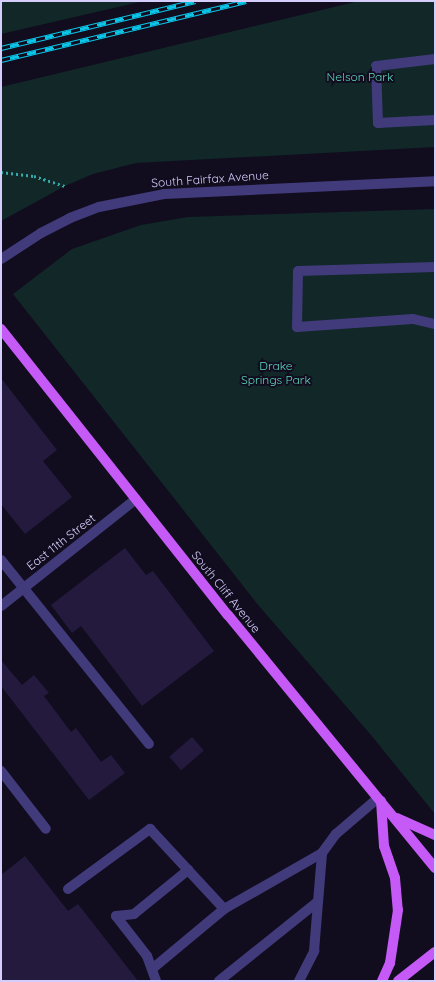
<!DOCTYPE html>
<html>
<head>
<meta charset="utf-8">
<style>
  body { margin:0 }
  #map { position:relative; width:436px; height:982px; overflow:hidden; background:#110d1e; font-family:Quicksand,sans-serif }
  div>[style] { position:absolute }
  .green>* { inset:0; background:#112728 }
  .building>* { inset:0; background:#241a3e; transform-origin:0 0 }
  .path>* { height:2.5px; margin-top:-1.25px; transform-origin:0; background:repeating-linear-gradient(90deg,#33aaa9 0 2px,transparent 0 5px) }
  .minor>* { height:10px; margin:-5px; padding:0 5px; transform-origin:5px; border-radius:5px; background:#413b7b }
  .major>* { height:10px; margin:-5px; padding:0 5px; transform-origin:5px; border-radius:5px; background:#c55af6 }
  .rail>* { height:4.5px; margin-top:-2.25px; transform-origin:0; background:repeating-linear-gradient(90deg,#110d1e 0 9px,#0cc6e9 0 18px); box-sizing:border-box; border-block:1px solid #0cc6e9 }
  span { translate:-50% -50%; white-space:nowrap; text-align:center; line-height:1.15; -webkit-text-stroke:4px #110d1e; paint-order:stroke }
  .park-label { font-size:12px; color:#5dd8c0 }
  .street-label { font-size:12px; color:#d5cdfc }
  .frame { position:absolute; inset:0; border:2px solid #d5cdfc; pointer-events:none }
</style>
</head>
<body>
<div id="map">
  <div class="green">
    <div style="clip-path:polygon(1px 1px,144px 1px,1px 34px)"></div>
    <div style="clip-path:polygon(359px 1px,435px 1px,435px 147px,136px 163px,93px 174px,65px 186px,1px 221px,1px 87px)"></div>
    <div style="clip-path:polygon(435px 209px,435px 814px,371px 735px,259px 606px,13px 294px,72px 249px,141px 225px,188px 217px)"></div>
  </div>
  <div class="building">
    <div style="clip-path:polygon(1px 378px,57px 450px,43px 461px,72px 497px,25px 534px,1px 504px)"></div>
    <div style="clip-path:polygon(125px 548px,146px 575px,153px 571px,214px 651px,142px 706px,81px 626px,72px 633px,51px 605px)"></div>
    <div style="clip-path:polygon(1px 660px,22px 685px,34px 675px,49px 693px,44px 696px,71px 732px,76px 728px,101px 762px,111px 755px,125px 773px,89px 800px,1px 686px)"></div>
    <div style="left:192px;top:737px;width:18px;height:30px;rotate:49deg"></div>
    <div style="clip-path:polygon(25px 856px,68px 911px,78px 904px,138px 981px,1px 981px,1px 875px)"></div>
  </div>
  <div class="path">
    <div style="left:1px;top:172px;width:33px;rotate:7deg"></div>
    <div style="left:34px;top:176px;width:33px;rotate:18deg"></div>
  </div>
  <div class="minor">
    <div style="left:435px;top:59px;width:59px;rotate:173.2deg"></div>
    <div style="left:376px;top:66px;width:57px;rotate:88deg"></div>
    <div style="left:378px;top:123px;width:57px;rotate:-3deg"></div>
    <div style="left:1px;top:259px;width:48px;rotate:-33deg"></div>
    <div style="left:41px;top:233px;width:33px;rotate:-27deg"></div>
    <div style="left:70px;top:218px;width:31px;rotate:-21deg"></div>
    <div style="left:99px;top:207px;width:66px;rotate:-11.3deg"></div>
    <div style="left:164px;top:194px;width:271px;rotate:-2.7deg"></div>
    <div style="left:435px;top:267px;width:137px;rotate:178.3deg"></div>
    <div style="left:298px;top:271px;width:56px;rotate:91deg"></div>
    <div style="left:297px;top:327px;width:116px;rotate:-3.9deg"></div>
    <div style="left:413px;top:319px;width:23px;rotate:13deg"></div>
    <div style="left:1px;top:560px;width:236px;rotate:51.2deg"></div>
    <div style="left:1px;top:606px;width:172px;rotate:-38.4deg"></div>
    <div style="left:1px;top:771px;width:73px;rotate:52.2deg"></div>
    <div style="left:68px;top:889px;width:102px;rotate:-36.2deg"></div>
    <div style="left:150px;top:829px;width:109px;rotate:47.2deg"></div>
    <div style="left:116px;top:916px;width:18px;rotate:-6deg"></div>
    <div style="left:134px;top:914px;width:70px;rotate:-39.2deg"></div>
    <div style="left:116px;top:916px;width:51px;rotate:52.2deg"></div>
    <div style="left:147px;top:956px;width:27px;rotate:70deg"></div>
    <div style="left:152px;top:969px;width:94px;rotate:-39.8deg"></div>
    <div style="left:224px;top:909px;width:113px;rotate:-29.7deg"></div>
    <div style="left:219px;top:981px;width:124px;rotate:-38.8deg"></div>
    <div style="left:299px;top:981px;width:34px;rotate:-63deg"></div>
    <div style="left:314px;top:951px;width:98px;rotate:-85.3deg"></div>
    <div style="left:322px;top:853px;width:24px;rotate:-54deg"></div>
    <div style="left:336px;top:834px;width:55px;rotate:-40.6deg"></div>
  </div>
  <div class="major">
    <div style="left:1px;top:329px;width:365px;rotate:51.6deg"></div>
    <div style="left:228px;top:615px;width:327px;rotate:50.7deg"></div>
    <div style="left:381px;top:801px;width:45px;rotate:86.2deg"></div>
    <div style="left:384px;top:846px;width:34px;rotate:71deg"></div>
    <div style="left:395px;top:878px;width:32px;rotate:85deg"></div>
    <div style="left:398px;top:910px;width:54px;rotate:98.6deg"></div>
    <div style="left:390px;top:963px;width:20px;rotate:114deg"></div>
    <div style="left:397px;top:818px;width:42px;rotate:24.1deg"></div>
    <div style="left:398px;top:981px;width:47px;rotate:-38.1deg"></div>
  </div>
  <div class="rail">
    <div style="left:1px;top:48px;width:200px;rotate:-13.6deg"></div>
    <div style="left:1px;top:60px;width:252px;rotate:-13.5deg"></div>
  </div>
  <div class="park-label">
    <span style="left:360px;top:77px">Nelson Park</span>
    <span style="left:276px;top:373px">Drake<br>Springs Park</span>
  </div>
  <div class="street-label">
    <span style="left:210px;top:179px;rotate:-4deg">South Fairfax Avenue</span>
    <span style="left:61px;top:542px;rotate:-38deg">East 11th Street</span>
    <span style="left:226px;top:592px;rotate:51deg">South Cliff Avenue</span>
  </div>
  <div class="frame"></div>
</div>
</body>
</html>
